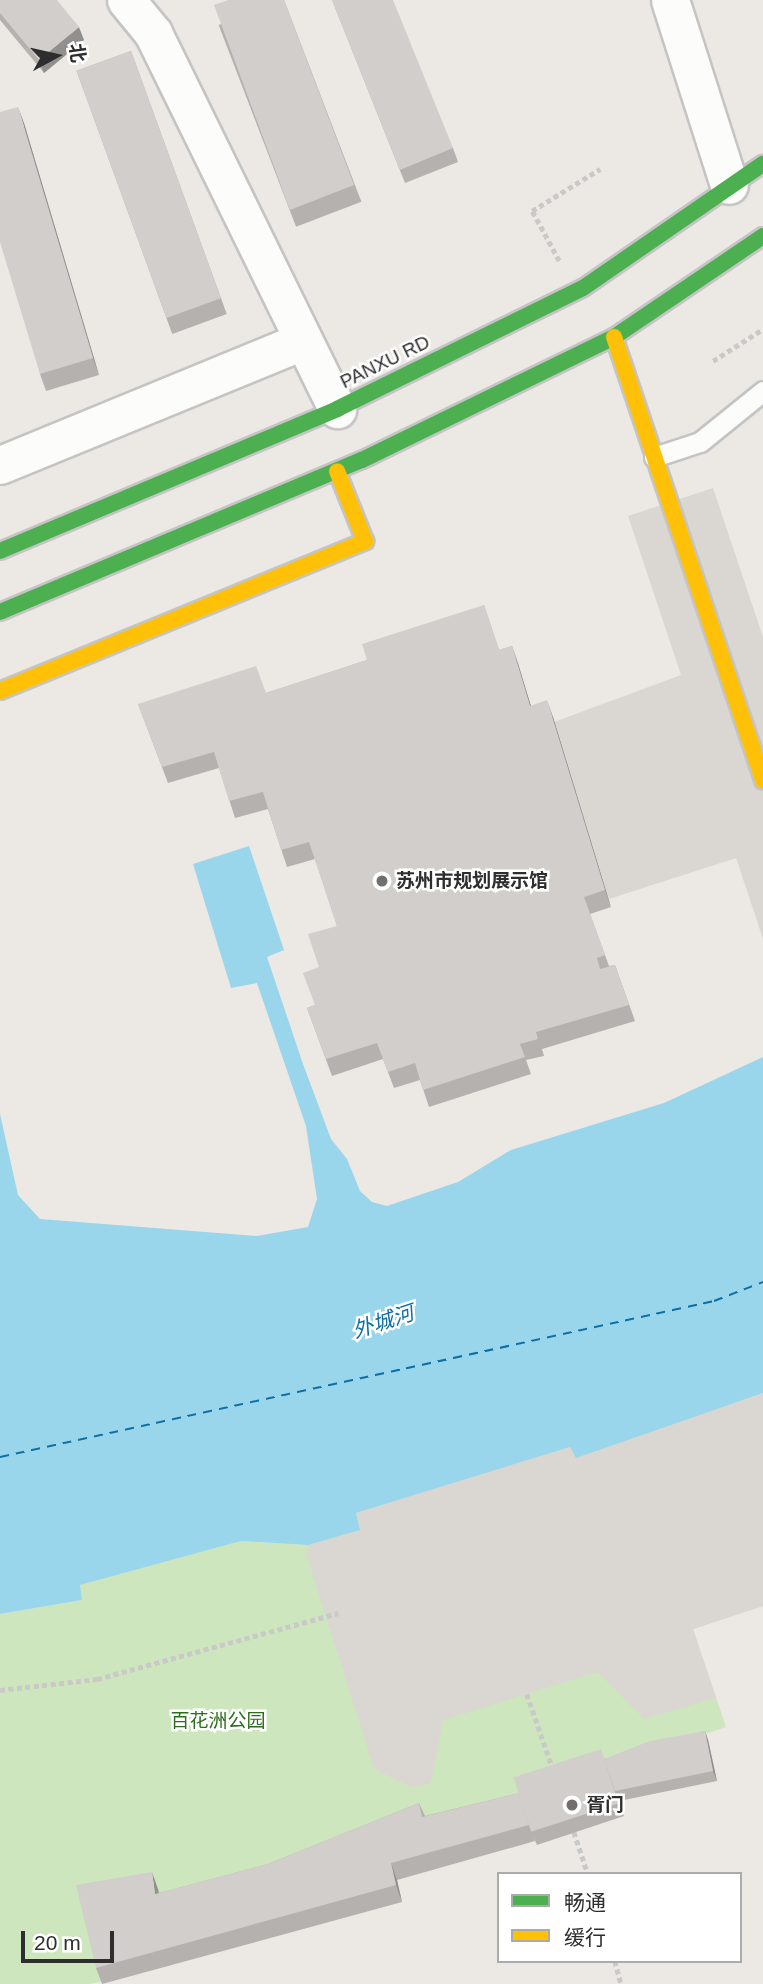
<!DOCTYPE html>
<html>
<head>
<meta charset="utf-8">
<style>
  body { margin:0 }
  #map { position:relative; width:763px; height:1984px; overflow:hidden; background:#ece8e4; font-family:Arial,"Noto Sans SC",sans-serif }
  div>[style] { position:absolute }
  .green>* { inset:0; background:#cee6be }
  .plaza>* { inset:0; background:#dad6d2 }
  .water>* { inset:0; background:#99d6ec }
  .ferry>* { height:2px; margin-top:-1px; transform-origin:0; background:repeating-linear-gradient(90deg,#0d6fa3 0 9px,transparent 0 16px) }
  .path>* { height:4.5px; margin-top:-2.25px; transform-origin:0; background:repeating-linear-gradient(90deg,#c9c9c8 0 5px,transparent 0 8.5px) }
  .roads { filter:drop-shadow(2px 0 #c5c4c5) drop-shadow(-2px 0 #c5c4c5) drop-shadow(0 2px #c5c4c5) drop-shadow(0 -2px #c5c4c5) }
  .lane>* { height:19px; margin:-9.5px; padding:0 9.5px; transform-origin:9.5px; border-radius:9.5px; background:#fcfcfb }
  .street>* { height:37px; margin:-18.5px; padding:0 18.5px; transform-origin:18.5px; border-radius:18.5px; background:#fcfcfb }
  .fast>* { height:16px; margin:-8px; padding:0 8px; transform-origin:8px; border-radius:8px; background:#4caf50 }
  .slow>* { height:16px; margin:-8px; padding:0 8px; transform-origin:8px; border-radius:8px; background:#ffc107 }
  .wall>* { inset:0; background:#b4b1af; transform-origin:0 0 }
  .shaded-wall>* { inset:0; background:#92908e }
  .building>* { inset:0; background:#d1cecb; transform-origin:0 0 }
  .dots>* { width:19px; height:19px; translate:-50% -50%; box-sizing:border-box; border:4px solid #fff; border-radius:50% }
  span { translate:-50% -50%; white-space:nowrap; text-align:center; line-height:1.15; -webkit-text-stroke:5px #fff; paint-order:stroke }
  .street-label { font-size:19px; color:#2e2e2e }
  .poi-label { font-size:19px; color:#2e2e2e; font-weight:700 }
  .left { translate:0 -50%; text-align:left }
  .park-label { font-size:19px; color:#2c6e1b }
  .water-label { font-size:21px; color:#0d6fa3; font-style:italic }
  .legend { position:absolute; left:497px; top:1872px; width:245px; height:91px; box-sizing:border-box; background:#fff; border:2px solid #ababab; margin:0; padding:9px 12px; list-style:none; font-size:21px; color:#2e2e2e }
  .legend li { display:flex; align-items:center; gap:14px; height:35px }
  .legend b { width:35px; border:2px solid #ababab }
  .north { position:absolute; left:21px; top:21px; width:70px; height:70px; -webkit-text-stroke:5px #fff; paint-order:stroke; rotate:82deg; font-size:19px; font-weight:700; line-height:28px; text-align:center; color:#2e2e2e }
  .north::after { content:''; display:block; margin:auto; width:24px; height:32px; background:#2e2e2e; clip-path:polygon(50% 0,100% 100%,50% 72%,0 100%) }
  .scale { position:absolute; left:21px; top:1931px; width:93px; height:32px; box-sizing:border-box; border:4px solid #2e2e2e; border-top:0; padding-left:9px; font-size:21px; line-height:24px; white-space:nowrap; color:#2e2e2e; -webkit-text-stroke:5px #fff; paint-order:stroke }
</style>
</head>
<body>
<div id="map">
  <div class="green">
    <div style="clip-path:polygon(763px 1393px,763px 1606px,693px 1629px,726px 1727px,274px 1881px,157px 1969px,90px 1984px,0 1984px,0 1614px,82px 1600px,79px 1585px,241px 1541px,308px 1545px)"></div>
  </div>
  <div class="plaza">
    <div style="clip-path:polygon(713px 488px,763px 637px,763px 939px,736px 858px,609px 899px,554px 722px,681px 675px,628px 516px)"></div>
    <div style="clip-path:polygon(763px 1393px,763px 1606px,693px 1629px,716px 1698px,644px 1719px,598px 1672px,443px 1720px,431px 1783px,413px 1788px,374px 1769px,306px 1554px,308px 1545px,360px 1530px,356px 1513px,571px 1446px,576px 1458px)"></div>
  </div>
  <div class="water">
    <div style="clip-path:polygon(249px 846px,284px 950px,267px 957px,303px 1064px,331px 1139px,347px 1159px,360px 1191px,372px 1202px,387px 1206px,458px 1182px,511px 1150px,664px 1103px,763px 1057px,763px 1393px,576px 1458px,570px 1447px,356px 1513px,360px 1530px,308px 1545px,241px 1541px,80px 1585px,82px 1600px,0 1614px,0 1114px,18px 1195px,40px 1219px,257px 1236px,308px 1227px,317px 1199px,306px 1126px,257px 983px,231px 988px,193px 864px)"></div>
  </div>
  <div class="ferry">
    <div style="left:0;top:1457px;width:731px;rotate:-12.32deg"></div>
    <div style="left:714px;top:1301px;width:53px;rotate:-21.2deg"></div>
  </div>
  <div class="path">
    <div style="left:559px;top:261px;width:57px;rotate:-118.4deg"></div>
    <div style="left:532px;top:211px;width:80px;rotate:-31.7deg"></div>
    <div style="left:713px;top:361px;width:59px;rotate:-32.6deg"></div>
    <div style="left:0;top:1690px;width:98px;rotate:-6.5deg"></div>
    <div style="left:97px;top:1679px;width:250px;rotate:-15.3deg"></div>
    <div style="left:527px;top:1694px;width:79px;rotate:70.9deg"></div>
    <div style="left:574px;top:1832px;width:44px;rotate:71.6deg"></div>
    <div style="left:615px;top:1961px;width:24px;rotate:75deg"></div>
  </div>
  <div class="roads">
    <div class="lane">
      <div style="left:654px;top:457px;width:48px;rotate:-18.1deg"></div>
      <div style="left:700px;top:442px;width:81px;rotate:-39deg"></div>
    </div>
    <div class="street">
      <div style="left:126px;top:0;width:43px;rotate:50.7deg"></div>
      <div style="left:153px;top:33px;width:419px;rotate:63.9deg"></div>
      <div style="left:670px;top:0;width:194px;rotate:72.3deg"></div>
      <div style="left:0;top:465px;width:327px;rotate:-22.3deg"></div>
    </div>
    <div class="fast">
      <div style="left:0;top:551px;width:366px;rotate:-22.8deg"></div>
      <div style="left:337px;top:409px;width:274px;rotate:-26.2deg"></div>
      <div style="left:583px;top:288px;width:219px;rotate:-34.6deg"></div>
      <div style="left:0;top:612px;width:393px;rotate:-22.8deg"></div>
      <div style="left:362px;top:460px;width:280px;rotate:-26deg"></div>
      <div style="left:614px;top:337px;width:180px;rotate:-34.1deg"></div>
    </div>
    <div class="slow">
      <div style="left:614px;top:337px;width:468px;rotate:71.4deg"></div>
      <div style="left:0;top:691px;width:395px;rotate:-22.3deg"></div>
      <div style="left:365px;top:541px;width:75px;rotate:-111.8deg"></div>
    </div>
  </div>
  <div class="wall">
    <div style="clip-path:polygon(0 0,84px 40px,44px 73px,0 20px)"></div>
    <div style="left:284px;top:0;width:216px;height:70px;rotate:69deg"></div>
    <div style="clip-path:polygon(332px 0,453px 148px,458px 162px,405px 183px)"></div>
    <div style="left:131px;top:51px;width:280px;height:58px;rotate:70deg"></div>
    <div style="clip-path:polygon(24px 123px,99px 375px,46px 391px,40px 374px)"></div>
    <div style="clip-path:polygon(484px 605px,499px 650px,512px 646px,531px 706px,553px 717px,611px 907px,590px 914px,609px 966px,615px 965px,635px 1021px,542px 1049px,544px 1056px,526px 1060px,531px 1074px,429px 1107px,420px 1080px,394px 1088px,383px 1059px,332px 1076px,307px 1008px,315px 1005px,319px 967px,337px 926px,315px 859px,287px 867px,268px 809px,235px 818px,219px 768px,168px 783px,138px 704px,266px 693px,367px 660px)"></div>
    <div style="clip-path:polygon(705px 1731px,708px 1740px,717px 1781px,619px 1801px,624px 1816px,537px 1845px,533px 1836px,535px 1841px,397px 1880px,402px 1902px,102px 1984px,96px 1968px,158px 1889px,159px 1893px,268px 1864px,419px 1803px,425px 1816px,519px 1793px,604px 1759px)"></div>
  </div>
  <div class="shaded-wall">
    <div style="clip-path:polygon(79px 27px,84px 40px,44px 73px,39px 60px)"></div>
    <div style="clip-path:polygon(18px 107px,24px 123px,99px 375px,93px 358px)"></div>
    <div style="clip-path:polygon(512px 646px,518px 663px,536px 723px,530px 706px)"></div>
    <div style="clip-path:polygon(547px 700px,553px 717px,611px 907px,605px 890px)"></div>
    <div style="clip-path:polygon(705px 1731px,708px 1740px,717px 1781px,713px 1771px)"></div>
    <div style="clip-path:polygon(391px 1863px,397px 1880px,402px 1902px,396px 1885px)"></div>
    <div style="clip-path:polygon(152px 1872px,158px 1889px,161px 1911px,155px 1894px)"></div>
  </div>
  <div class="building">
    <div style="clip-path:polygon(0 0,57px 0,79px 27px,39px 60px,0 13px)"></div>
    <div style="clip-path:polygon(228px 0,284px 0,354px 185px,290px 210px,214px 5px)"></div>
    <div style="clip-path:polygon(332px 0,393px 0,453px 148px,400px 170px)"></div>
    <div style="left:131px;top:51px;width:263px;height:58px;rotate:70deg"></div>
    <div style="clip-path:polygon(18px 107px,93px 358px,40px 374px,0 242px,0 112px)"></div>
    <div style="clip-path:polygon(484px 605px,499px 650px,512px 646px,530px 706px,547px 700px,605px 890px,584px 897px,605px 955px,597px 958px,600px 969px,615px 965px,629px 1005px,536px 1032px,538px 1039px,520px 1044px,525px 1057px,423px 1090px,415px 1063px,388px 1072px,377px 1043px,326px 1059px,307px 1008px,315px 1005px,303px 973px,319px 967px,308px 934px,337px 926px,309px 842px,281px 850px,263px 792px,229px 801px,214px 752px,162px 767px,138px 704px,256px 666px,266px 693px,367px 660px,362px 644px)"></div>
    <div style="clip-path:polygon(705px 1731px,713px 1771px,615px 1791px,604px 1759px,650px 1741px)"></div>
    <div style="left:601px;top:1749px;width:57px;height:92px;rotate:72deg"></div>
    <div style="clip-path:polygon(519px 1793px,529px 1825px,391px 1863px,396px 1885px,96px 1968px,76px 1885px,152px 1872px,155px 1894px,268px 1864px,419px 1803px,422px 1817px)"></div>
  </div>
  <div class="dots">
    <div style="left:382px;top:881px;background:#706f6e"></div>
    <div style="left:572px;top:1805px;background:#706f6e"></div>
  </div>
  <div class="street-label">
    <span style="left:385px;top:362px;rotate:-26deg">PANXU RD</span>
  </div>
  <div class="poi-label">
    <span class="left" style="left:396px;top:881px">苏州市规划展示馆</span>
    <span class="left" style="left:586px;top:1805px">胥门</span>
  </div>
  <div class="park-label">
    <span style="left:218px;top:1721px">百花洲公园</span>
  </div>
  <div class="water-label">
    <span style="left:383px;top:1322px;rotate:-18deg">外城河</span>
  </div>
  <ul class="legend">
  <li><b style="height:9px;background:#4caf50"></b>畅通</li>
  <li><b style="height:9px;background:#ffc107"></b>缓行</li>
  </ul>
  <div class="north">北</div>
  <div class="scale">20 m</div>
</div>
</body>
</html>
